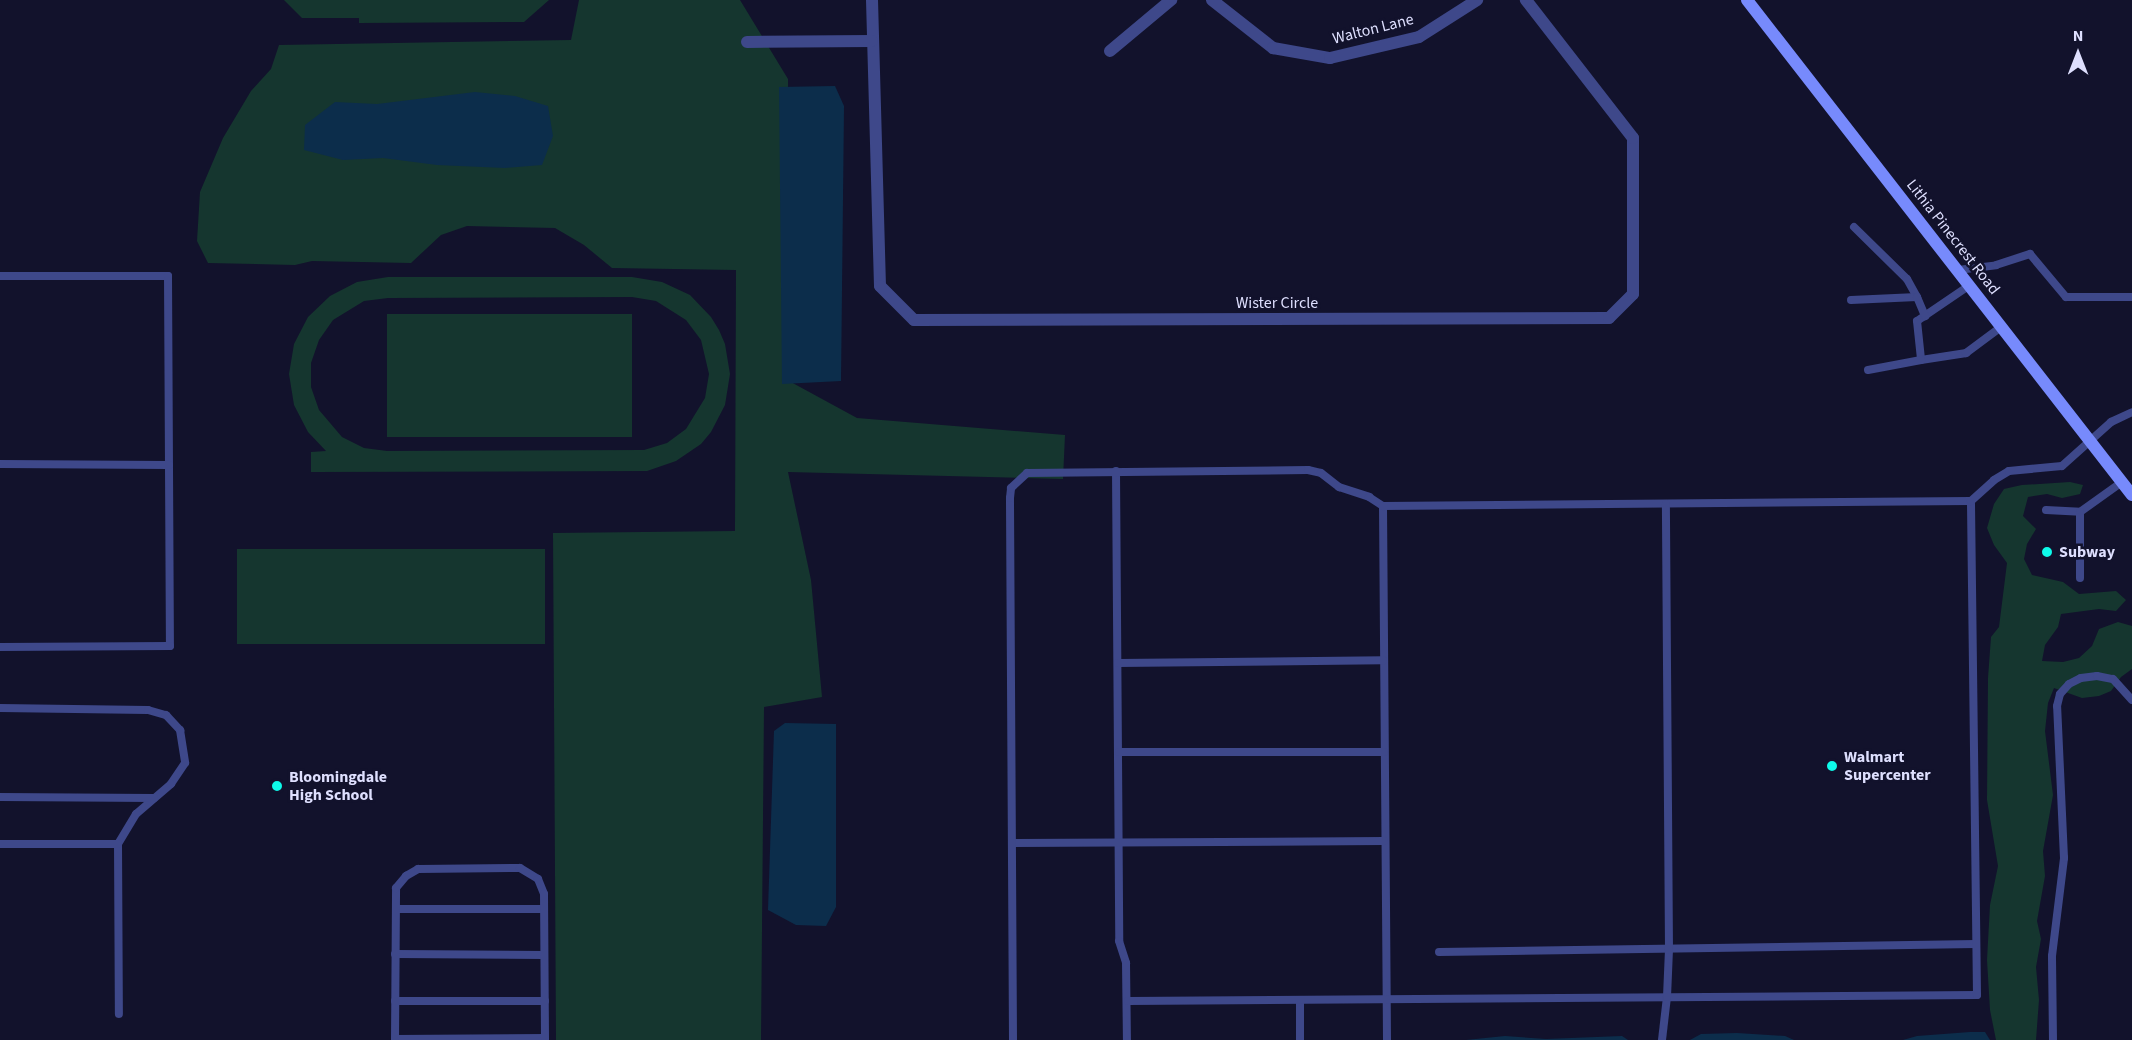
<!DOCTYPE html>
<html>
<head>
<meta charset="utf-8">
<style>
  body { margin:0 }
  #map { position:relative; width:2132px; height:1040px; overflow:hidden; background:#12122c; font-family:"Source Sans 3",sans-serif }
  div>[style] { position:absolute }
  .green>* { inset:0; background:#15362f; transform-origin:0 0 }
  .water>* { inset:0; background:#0c2d4b }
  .lane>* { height:8px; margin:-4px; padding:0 4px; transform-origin:4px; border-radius:4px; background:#3e488a }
  .street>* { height:12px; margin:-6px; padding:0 6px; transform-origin:6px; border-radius:6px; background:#3e488a }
  .secondary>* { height:12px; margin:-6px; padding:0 6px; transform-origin:6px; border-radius:6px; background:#778afc }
  .dots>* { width:16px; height:16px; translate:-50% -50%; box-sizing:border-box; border:3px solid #12122c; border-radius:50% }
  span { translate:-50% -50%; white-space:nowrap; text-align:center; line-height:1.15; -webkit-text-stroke:5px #12122c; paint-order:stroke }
  .street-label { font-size:16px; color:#dedffe }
  .poi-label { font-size:16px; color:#dedffe; font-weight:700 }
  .left { translate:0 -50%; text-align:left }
  .north { position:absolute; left:2048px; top:24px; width:60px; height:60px; -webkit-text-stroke:4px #12122c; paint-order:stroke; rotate:0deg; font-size:16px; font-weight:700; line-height:24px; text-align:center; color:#dedffe }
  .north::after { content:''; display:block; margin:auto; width:21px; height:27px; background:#dedffe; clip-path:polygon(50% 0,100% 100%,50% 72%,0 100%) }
</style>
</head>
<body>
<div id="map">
  <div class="green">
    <div style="clip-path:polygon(284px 0,549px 0,524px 22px,359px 23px,359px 18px,302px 18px)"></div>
    <div style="clip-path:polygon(579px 0,740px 0,788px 79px,789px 381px,857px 418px,1065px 435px,1063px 479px,788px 472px,811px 580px,822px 697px,764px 707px,761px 1040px,556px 1040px,553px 533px,735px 531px,736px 270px,612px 268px,584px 245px,555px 228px,467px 226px,441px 235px,411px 263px,312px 261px,295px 265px,208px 263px,197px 241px,200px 192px,223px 138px,251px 91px,271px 69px,279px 45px,571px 40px)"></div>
    <div style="clip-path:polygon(evenodd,388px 277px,632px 277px,662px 282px,690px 295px,711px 317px,719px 330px,725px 344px,730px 374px,725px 405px,711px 432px,701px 444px,676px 461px,647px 471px,311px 472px,311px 452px,326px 451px,308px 432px,294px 405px,289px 374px,294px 344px,308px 317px,330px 296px,357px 282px,388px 277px,388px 298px,632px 297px,656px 301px,686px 320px,701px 340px,709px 374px,705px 398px,686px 429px,667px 443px,644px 450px,387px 451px,364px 448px,342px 437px,319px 410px,311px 387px,311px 363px,319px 340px,333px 320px,364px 301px,388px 298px)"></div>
    <div style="left:387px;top:314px;width:245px;height:123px"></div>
    <div style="clip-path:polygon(2070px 482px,2083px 485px,2080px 494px,2062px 498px,2047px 494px,2028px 497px,2023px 516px,2036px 529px,2027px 544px,2024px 559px,2032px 575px,2063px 582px,2079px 594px,2116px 591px,2126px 600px,2116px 611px,2099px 609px,2061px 614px,2058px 627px,2045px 645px,2042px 661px,2063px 662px,2079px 658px,2092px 646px,2099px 629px,2118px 622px,2132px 626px,2132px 669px,2121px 677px,2111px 691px,2099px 696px,2082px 698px,2054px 688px,2048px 703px,2045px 731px,2053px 795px,2043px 851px,2045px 876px,2037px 921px,2041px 939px,2036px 967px,2039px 1000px,2036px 1040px,1996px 1040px,1990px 1010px,1987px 960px,1990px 905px,1998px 866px,1987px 800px,1988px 678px,1991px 637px,1999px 627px,2007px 563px,1994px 545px,1987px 528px,1994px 504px,2004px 489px,2022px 485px)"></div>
    <div style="left:237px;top:549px;width:308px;height:95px"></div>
  </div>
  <div class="water">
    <div style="clip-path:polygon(835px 86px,844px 106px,841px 381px,782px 384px,779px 87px)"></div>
    <div style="clip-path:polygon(475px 92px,515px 96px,548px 106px,553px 136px,542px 165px,505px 168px,437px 165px,383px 158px,343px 160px,304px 150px,305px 125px,335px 102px,377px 104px)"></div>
    <div style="clip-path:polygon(785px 723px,836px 724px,836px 907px,826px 926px,796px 925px,768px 910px,774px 731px)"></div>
    <div style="clip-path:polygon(1970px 1032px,1985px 1032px,1990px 1040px,1903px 1040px,1917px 1036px)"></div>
    <div style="clip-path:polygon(1737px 1033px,1785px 1036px,1794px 1040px,1690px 1040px,1701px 1034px)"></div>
    <div style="clip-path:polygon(1505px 1036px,1546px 1039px,1622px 1036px,1628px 1040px,1466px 1040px)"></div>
  </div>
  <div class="lane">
    <div style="left:1854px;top:227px;width:74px;rotate:44.5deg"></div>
    <div style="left:1907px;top:279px;width:21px;rotate:61deg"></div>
    <div style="left:1958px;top:270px;width:38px;rotate:-7deg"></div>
    <div style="left:1996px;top:265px;width:36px;rotate:-18deg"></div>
    <div style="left:2030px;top:254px;width:56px;rotate:50.1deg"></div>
    <div style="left:2066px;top:297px;width:66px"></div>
    <div style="left:0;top:276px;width:168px"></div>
    <div style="left:168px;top:276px;width:370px;rotate:89.7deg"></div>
    <div style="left:170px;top:646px;width:170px;rotate:179.7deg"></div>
    <div style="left:1970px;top:285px;width:64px;rotate:145.8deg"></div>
    <div style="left:1917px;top:321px;width:39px;rotate:84deg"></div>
    <div style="left:1921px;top:360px;width:46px;rotate:-8.8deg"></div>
    <div style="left:1966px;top:353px;width:44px;rotate:-36.6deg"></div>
    <div style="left:1851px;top:300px;width:66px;rotate:-2.6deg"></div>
    <div style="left:1917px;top:297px;width:21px;rotate:67deg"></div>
    <div style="left:1868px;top:370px;width:54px;rotate:-10.7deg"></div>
    <div style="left:0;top:464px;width:169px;rotate:0.3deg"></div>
    <div style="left:1116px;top:471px;width:470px;rotate:89.6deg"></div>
    <div style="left:1119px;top:941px;width:23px;rotate:72deg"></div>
    <div style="left:1126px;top:963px;width:77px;rotate:89.3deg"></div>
    <div style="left:1383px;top:506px;width:534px;rotate:89.57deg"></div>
    <div style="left:2046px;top:510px;width:34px;rotate:3deg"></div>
    <div style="left:2080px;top:512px;width:52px;rotate:-35.5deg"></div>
    <div style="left:2080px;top:512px;width:66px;rotate:90deg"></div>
    <div style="left:1118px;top:663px;width:265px;rotate:-0.6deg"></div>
    <div style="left:0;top:708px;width:148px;rotate:0.8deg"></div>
    <div style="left:148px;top:710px;width:19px;rotate:16deg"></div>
    <div style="left:166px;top:715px;width:21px;rotate:47deg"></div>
    <div style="left:180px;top:730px;width:33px;rotate:81deg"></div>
    <div style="left:185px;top:763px;width:25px;rotate:124deg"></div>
    <div style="left:171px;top:784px;width:46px;rotate:139.4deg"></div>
    <div style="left:136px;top:814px;width:35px;rotate:121deg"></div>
    <div style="left:118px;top:844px;width:170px;rotate:89.7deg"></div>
    <div style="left:1119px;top:752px;width:265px"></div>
    <div style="left:0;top:797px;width:154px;rotate:0.4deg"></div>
    <div style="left:1012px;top:843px;width:372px;rotate:-0.3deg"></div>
    <div style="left:0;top:844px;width:118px"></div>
    <div style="left:396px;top:909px;width:148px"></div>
    <div style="left:1439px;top:952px;width:537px;rotate:-0.85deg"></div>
    <div style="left:395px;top:954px;width:149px;rotate:0.4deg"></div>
    <div style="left:1300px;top:1000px;width:40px;rotate:90deg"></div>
    <div style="left:395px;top:1001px;width:150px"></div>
    <div style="left:1128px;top:1001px;width:849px;rotate:-0.4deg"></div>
    <div style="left:1977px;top:995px;width:494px;rotate:-90.7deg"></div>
    <div style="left:395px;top:1039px;width:150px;rotate:-0.4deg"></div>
    <div style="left:395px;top:1040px;width:152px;rotate:-89.6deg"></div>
    <div style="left:396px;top:888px;width:16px;rotate:-50deg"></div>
    <div style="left:406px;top:876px;width:14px;rotate:-30deg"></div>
    <div style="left:418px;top:869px;width:102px;rotate:-0.6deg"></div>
    <div style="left:520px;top:868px;width:21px;rotate:31deg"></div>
    <div style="left:538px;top:879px;width:16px;rotate:68deg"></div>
    <div style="left:544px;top:894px;width:146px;rotate:89.6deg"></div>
    <div style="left:1013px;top:1040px;width:542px;rotate:-90.32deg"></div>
    <div style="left:1010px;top:498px;width:10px;rotate:-84deg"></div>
    <div style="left:1011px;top:488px;width:22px;rotate:-43deg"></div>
    <div style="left:1027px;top:473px;width:281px;rotate:-0.6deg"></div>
    <div style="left:1308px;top:470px;width:13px;rotate:13deg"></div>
    <div style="left:1321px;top:473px;width:23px;rotate:38deg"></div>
    <div style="left:1339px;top:487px;width:32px;rotate:18deg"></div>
    <div style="left:1369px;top:497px;width:17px;rotate:33deg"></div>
    <div style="left:1383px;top:506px;width:588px;rotate:-0.49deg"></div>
    <div style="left:1971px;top:501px;width:31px;rotate:-42deg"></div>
    <div style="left:1994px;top:480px;width:17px;rotate:-31deg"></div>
    <div style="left:2009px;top:471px;width:53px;rotate:-5.4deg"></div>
    <div style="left:2062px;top:466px;width:66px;rotate:-41.9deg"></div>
    <div style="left:2111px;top:422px;width:23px;rotate:-25deg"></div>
    <div style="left:1662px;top:1040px;width:43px;rotate:-83.4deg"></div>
    <div style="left:1667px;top:997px;width:47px;rotate:-87.6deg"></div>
    <div style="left:1669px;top:950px;width:446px;rotate:-90.4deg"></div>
    <div style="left:2053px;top:1040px;width:84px;rotate:-90.7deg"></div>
    <div style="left:2052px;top:956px;width:99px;rotate:-83deg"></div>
    <div style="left:2064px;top:858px;width:152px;rotate:-92.6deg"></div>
    <div style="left:2057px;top:706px;width:12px;rotate:-76deg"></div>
    <div style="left:2060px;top:694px;width:13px;rotate:-48deg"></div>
    <div style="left:2069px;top:684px;width:13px;rotate:-27deg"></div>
    <div style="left:2081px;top:678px;width:16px;rotate:-7deg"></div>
    <div style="left:2097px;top:676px;width:16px;rotate:11deg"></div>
    <div style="left:2113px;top:679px;width:28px;rotate:48deg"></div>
  </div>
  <div class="street">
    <div style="left:872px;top:0;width:286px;rotate:88.4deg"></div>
    <div style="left:880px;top:286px;width:48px;rotate:45deg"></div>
    <div style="left:914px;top:320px;width:695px;rotate:-0.16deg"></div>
    <div style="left:1609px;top:318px;width:34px;rotate:-45deg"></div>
    <div style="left:1633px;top:294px;width:156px;rotate:-90deg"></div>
    <div style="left:1633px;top:138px;width:175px;rotate:-127.8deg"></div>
    <div style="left:1212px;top:0;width:78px;rotate:38.2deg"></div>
    <div style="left:1273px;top:48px;width:58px;rotate:10deg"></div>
    <div style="left:1330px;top:58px;width:91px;rotate:-13.3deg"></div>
    <div style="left:1419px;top:37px;width:69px;rotate:-32.5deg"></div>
    <div style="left:747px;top:42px;width:125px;rotate:-0.5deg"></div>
    <div style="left:1110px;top:51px;width:80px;rotate:-39.9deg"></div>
  </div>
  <div class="secondary">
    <div style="left:1747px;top:0;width:627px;rotate:52.13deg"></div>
  </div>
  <div class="dots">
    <div style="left:2047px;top:552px;background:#0efaea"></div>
    <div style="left:1832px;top:766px;background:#0efaea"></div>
    <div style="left:277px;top:786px;background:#0efaea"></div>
  </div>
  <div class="street-label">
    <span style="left:1373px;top:29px;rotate:-14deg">Walton Lane</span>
    <span style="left:1953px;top:237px;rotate:52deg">Lithia Pinecrest Road</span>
    <span style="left:1277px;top:303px">Wister Circle</span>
  </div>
  <div class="poi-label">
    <span class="left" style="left:2059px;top:552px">Subway</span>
    <span class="left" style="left:1844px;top:766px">Walmart<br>Supercenter</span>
    <span class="left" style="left:289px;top:786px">Bloomingdale<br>High School</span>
  </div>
  <div class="north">N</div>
</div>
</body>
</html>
